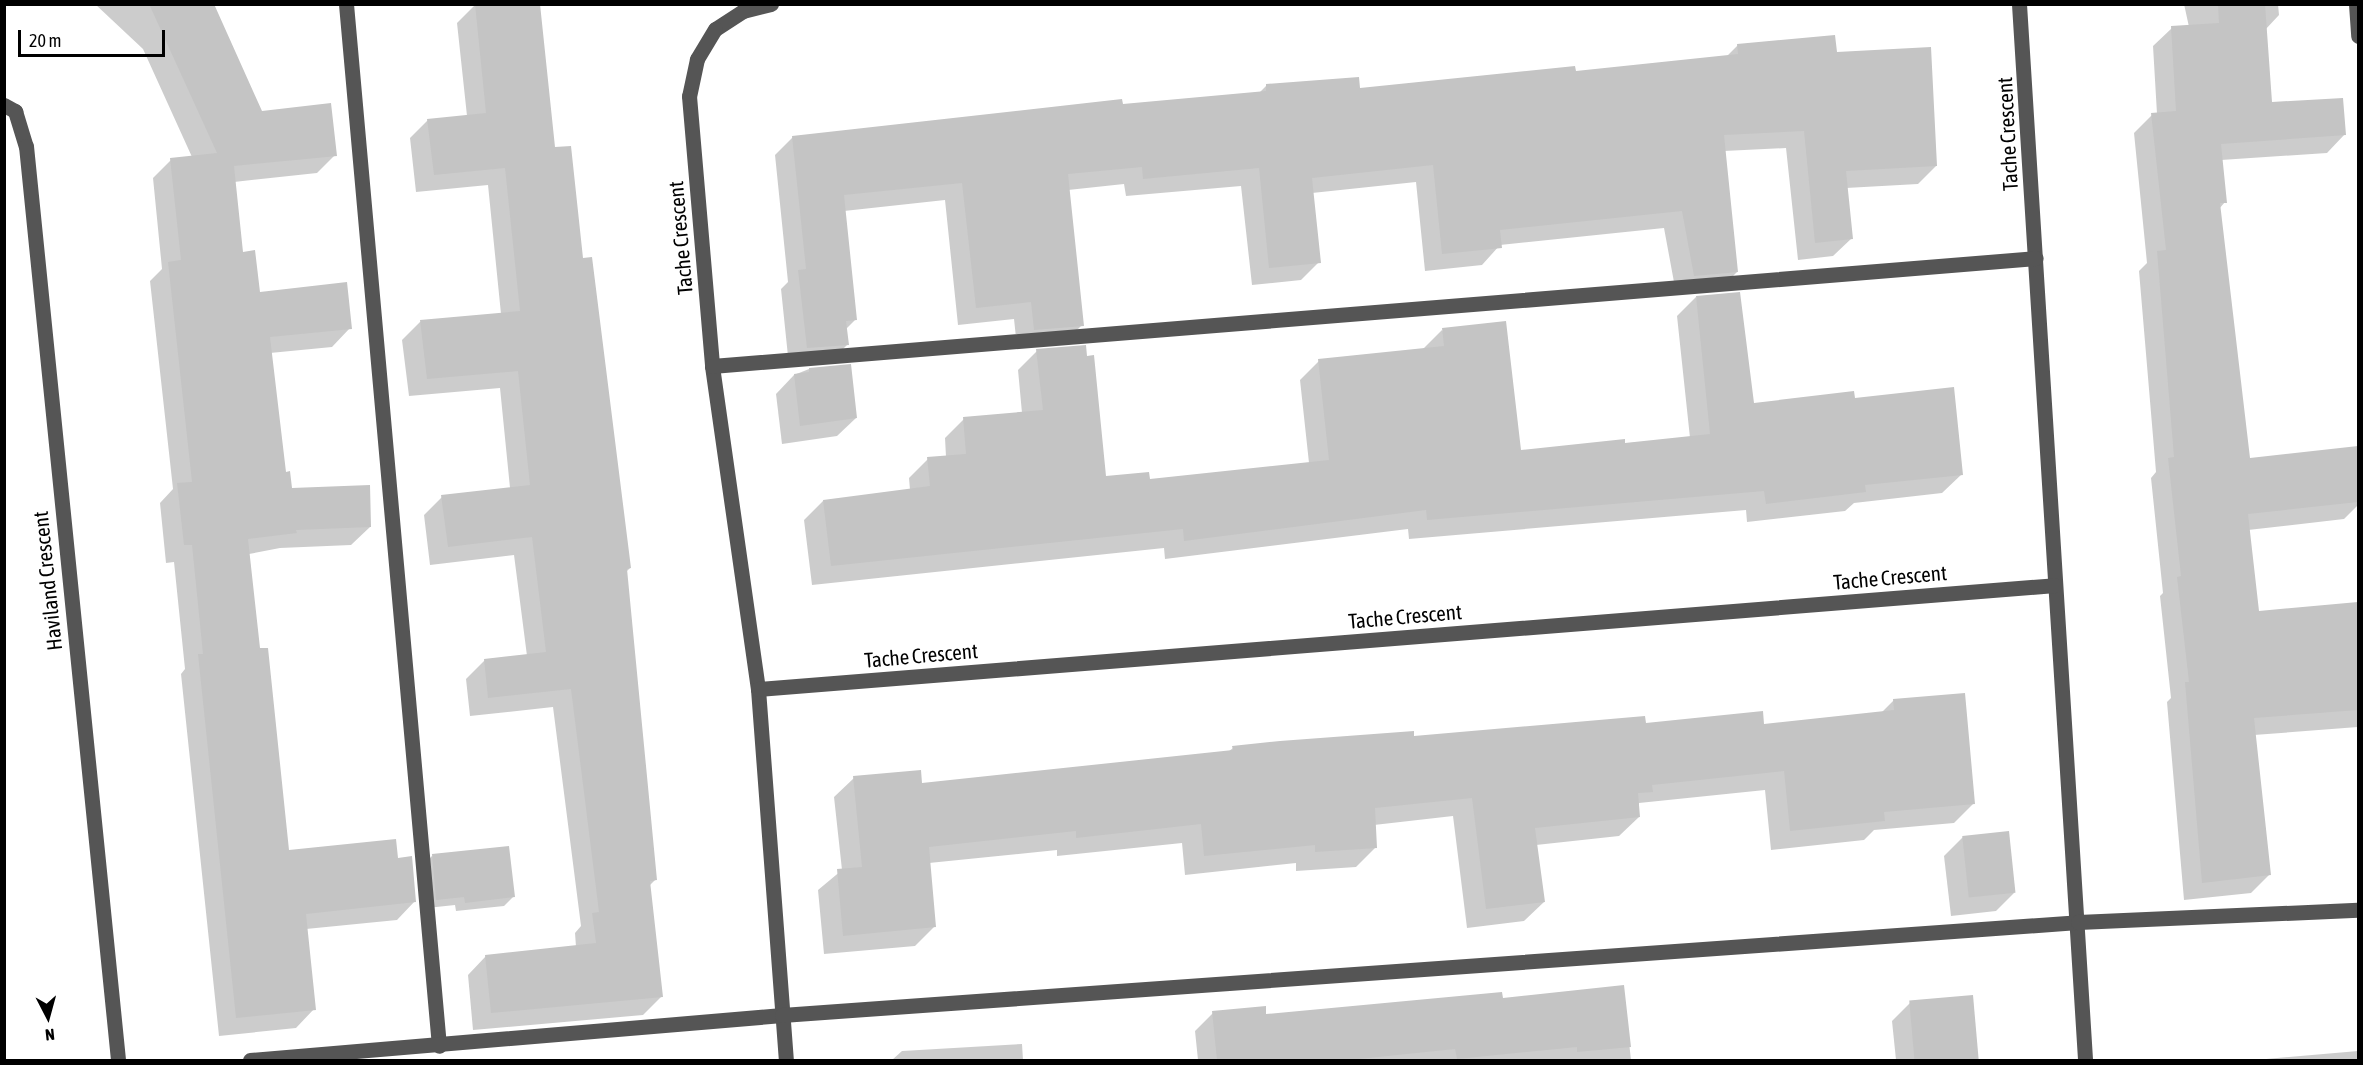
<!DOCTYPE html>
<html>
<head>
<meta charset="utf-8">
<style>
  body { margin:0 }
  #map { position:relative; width:2363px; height:1065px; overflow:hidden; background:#fff; font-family:"Asap Condensed",sans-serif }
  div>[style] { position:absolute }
  .shadow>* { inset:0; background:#0003 }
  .building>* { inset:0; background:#c4c4c4; transform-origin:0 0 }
  .minor>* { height:15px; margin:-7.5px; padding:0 7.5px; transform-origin:7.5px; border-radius:7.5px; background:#555 }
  span { translate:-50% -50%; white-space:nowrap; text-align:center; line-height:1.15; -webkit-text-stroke:5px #fff; paint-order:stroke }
  .street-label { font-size:21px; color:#000 }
  .frame { position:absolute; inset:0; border:6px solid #000; pointer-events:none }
  .north { position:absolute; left:18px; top:987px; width:60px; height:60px; -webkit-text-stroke:4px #fff; paint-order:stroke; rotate:174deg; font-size:16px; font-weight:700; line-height:24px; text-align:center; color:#000 }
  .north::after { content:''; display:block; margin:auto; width:21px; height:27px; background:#000; clip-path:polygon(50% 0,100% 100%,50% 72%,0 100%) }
  .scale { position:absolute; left:18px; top:30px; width:147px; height:27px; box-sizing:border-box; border:3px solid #000; border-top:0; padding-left:8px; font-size:18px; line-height:21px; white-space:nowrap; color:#000; -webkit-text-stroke:4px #fff; paint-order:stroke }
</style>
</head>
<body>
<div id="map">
  <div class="shadow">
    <div style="clip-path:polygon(95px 4px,213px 4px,261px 112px,335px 155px,317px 173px,234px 182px,242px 253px,259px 293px,350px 328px,332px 347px,270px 353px,285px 474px,290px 489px,370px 527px,351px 545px,280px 548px,249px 554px,259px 649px,288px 852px,397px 859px,415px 901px,397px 920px,306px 929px,314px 1009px,296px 1028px,219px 1036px,181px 674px,185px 669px,174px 562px,166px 563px,160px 503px,173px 489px,150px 281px,162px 269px,153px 178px,171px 160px,192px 157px,143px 49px)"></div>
    <div style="clip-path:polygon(2184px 4px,2278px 4px,2279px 15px,2265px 30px,2270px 104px,2345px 134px,2327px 153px,2221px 160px,2225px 202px,2219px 209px,2249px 459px,2357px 448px,2358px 464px,2358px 505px,2344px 519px,2248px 530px,2257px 613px,2358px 604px,2358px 727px,2254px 735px,2269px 875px,2251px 893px,2184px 900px,2167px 702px,2171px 698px,2160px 596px,2163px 593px,2151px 478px,2156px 472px,2139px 271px,2147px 263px,2134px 133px,2152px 115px,2157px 114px,2153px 46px,2172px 28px,2189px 27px)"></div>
    <div style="clip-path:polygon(475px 5px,554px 149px,582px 259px,630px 568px,626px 572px,656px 879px,649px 886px,661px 997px,643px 1015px,473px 1030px,468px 975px,486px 956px,576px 947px,575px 933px,581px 926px,553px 707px,470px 716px,466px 679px,485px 660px,527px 656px,514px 555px,430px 565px,424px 515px,442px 497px,510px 488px,500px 388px,409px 396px,402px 340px,420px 322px,501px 314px,488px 185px,416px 192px,410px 138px,428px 120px,467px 116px,457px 23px)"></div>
    <div style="clip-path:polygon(1738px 45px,1835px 54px,1936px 166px,1918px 184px,1846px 188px,1852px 238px,1833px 256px,1798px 260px,1786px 148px,1724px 151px,1737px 272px,1719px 290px,1676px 293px,1664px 228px,1500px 245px,1482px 265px,1425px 271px,1416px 182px,1312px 193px,1319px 262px,1301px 280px,1252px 285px,1241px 186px,1126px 196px,1124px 184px,1068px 190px,1082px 325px,1064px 343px,1017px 347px,1014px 319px,958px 325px,945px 200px,844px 211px,855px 320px,845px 330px,847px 345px,829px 363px,789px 366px,781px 289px,788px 282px,775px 155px,793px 137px,1259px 93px,1266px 86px,1358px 89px,1574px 72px,1727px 56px)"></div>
    <div style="clip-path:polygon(1696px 297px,1752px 405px,1854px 399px,1962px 474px,1942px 493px,1854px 503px,1845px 511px,1747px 522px,1746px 510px,1409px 539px,1408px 529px,1165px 559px,1164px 548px,812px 585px,804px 520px,823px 501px,910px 490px,909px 478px,928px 459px,946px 457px,945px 438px,964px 419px,1022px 413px,1018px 370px,1037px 351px,1105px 478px,1149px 481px,1309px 463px,1300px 380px,1319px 361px,1423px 349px,1442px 330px,1520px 452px,1690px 438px,1677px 316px)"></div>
    <div style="clip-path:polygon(809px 369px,856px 418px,837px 436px,782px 444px,776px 394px,794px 375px)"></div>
    <div style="clip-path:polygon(1894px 700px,1973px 804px,1954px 823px,1874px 830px,1864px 840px,1771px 850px,1765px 790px,1639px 803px,1639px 817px,1619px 836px,1536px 845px,1544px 902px,1524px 921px,1467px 928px,1453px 816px,1374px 825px,1376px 847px,1356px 867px,1296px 871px,1296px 863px,1185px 875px,1182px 843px,1057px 856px,1057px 850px,929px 863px,935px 926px,915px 946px,824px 954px,818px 890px,842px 870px,834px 797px,854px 778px,921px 784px,1228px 752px,1233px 748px,1644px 725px,1763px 726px,1881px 713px)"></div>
    <div style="clip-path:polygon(1963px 837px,2014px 893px,1996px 911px,1951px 916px,1944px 856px)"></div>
    <div style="clip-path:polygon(432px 856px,513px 897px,504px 906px,456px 911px,455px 905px,427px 908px,423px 865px)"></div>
    <div style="clip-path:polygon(1623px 987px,1631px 1060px,1198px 1060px,1195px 1031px,1213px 1013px,1265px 1016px,1502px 1000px)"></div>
    <div style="clip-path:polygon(1971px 997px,1977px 1060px,1896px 1060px,1892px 1021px,1910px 1003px)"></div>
    <div style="clip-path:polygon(1022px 1044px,1023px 1060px,892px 1060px,902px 1051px)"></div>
    <div style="clip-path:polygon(2358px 1051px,2358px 1060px,2255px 1060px)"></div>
  </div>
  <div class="building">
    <div style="clip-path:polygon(149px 4px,214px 4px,262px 111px,331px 103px,337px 156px,234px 166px,243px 252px,255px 250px,260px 292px,347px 282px,352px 329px,270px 337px,286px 472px,290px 471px,292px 488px,370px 485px,371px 527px,296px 530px,297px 533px,248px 539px,260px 648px,268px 648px,289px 850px,396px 839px,398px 858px,412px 856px,416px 902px,306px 914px,316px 1010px,236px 1018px,198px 654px,203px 654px,192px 545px,184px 545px,177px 483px,192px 482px,168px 262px,181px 260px,170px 158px,217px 153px)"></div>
    <div style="clip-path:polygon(475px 4px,540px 4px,555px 147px,571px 146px,583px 258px,592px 257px,631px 568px,627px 569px,657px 880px,650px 881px,663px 997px,491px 1013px,485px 955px,596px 943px,592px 913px,599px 912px,571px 689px,488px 698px,484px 659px,546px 652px,532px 537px,448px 547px,441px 495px,530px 485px,518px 371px,427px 379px,420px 320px,520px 311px,505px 168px,434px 175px,427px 119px,486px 113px)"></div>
    <div style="clip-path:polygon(2218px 4px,2265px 4px,2272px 102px,2343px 98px,2346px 135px,2221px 144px,2227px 203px,2220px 203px,2250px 458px,2358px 446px,2358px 502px,2248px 514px,2259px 611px,2358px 602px,2358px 710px,2254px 718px,2271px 875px,2202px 883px,2185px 682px,2189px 682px,2177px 577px,2181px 576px,2168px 458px,2174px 457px,2157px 251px,2166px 250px,2151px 113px,2176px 111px,2171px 26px,2219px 23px)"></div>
    <div style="clip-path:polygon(1835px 35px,1837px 52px,1931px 47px,1937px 166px,1846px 171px,1853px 239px,1815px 243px,1804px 131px,1724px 135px,1738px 272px,1694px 276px,1682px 211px,1500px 230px,1502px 248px,1442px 254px,1433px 165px,1312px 178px,1321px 263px,1269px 268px,1259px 168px,1143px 179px,1142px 167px,1068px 174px,1084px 326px,1034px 330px,1031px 302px,976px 308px,962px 183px,844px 195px,857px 320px,846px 321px,849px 345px,807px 348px,798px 270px,806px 269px,792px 136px,1122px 99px,1123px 104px,1266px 91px,1266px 84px,1359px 77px,1360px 88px,1575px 66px,1576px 71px,1738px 54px,1737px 44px)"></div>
    <div style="clip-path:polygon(1740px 292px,1754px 403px,1854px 391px,1855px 398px,1954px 387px,1963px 475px,1865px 485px,1866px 492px,1766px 504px,1764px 491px,1427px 520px,1426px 510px,1184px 541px,1183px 529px,831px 566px,823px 500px,930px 486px,927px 457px,966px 454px,963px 417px,1043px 410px,1036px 349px,1086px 345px,1087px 356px,1094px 355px,1106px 476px,1149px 472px,1150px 479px,1329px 460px,1318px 359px,1444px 346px,1442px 328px,1506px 321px,1521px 450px,1625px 439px,1625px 443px,1710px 434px,1696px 296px)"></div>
    <div style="clip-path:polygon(851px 364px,857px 418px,800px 426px,794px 374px,809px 372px,809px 368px)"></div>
    <div style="clip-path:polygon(1965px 693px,1975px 804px,1884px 812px,1885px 821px,1790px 831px,1784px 771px,1652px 785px,1653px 792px,1638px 793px,1640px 817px,1535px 828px,1545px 902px,1486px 909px,1472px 798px,1375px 808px,1377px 848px,1315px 852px,1315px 845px,1204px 856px,1201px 824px,1076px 838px,1076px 831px,929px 847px,936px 927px,843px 936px,837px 869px,862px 867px,853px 776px,921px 770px,922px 783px,1233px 750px,1232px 746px,1280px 741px,1414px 731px,1414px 736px,1645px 716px,1646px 723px,1763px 711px,1764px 724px,1894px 710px,1893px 699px)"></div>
    <div style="left:2009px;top:831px;width:62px;height:47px;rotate:84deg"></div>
    <div style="clip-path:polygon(509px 846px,515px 897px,465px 903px,464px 897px,436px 900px,432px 854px)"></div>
    <div style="clip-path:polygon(1624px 985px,1631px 1047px,1577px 1052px,1577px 1047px,1457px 1059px,1455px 1049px,1349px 1060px,1217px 1060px,1212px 1011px,1266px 1006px,1266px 1014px,1502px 992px,1503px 998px)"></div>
    <div style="left:1973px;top:995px;width:65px;height:64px;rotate:85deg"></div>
  </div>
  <div class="minor">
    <div style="left:346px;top:4px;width:1046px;rotate:84.9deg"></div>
    <div style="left:771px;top:4px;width:29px;rotate:166deg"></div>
    <div style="left:743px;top:11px;width:33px;rotate:147deg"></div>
    <div style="left:715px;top:29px;width:35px;rotate:121deg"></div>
    <div style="left:697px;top:59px;width:38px;rotate:102deg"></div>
    <div style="left:689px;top:96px;width:271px;rotate:85.1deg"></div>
    <div style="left:712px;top:366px;width:326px;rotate:81.9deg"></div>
    <div style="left:758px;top:689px;width:372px;rotate:85.7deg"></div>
    <div style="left:2019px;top:4px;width:1058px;rotate:86.42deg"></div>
    <div style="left:2356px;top:4px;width:32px;rotate:86deg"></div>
    <div style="left:4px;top:105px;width:13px;rotate:29deg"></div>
    <div style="left:15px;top:111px;width:37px;rotate:73deg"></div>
    <div style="left:26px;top:146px;width:919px;rotate:84.25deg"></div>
    <div style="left:712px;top:366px;width:1328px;rotate:-4.66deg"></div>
    <div style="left:758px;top:689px;width:1301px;rotate:-4.58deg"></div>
    <div style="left:250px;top:1060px;width:534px;rotate:-4.83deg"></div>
    <div style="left:782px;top:1015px;width:1299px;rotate:-4.1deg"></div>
    <div style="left:2078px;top:922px;width:280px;rotate:-2.5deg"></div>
  </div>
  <div class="street-label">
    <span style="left:2007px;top:134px;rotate:-93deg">Tache Crescent</span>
    <span style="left:680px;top:238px;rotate:-95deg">Tache Crescent</span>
    <span style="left:1890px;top:577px;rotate:-5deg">Tache Crescent</span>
    <span style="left:47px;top:581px;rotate:-96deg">Haviland Crescent</span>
    <span style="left:1405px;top:616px;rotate:-5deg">Tache Crescent</span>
    <span style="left:921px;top:655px;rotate:-5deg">Tache Crescent</span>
  </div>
  <div class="frame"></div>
  <div class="north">N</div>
  <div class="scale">20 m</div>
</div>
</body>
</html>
